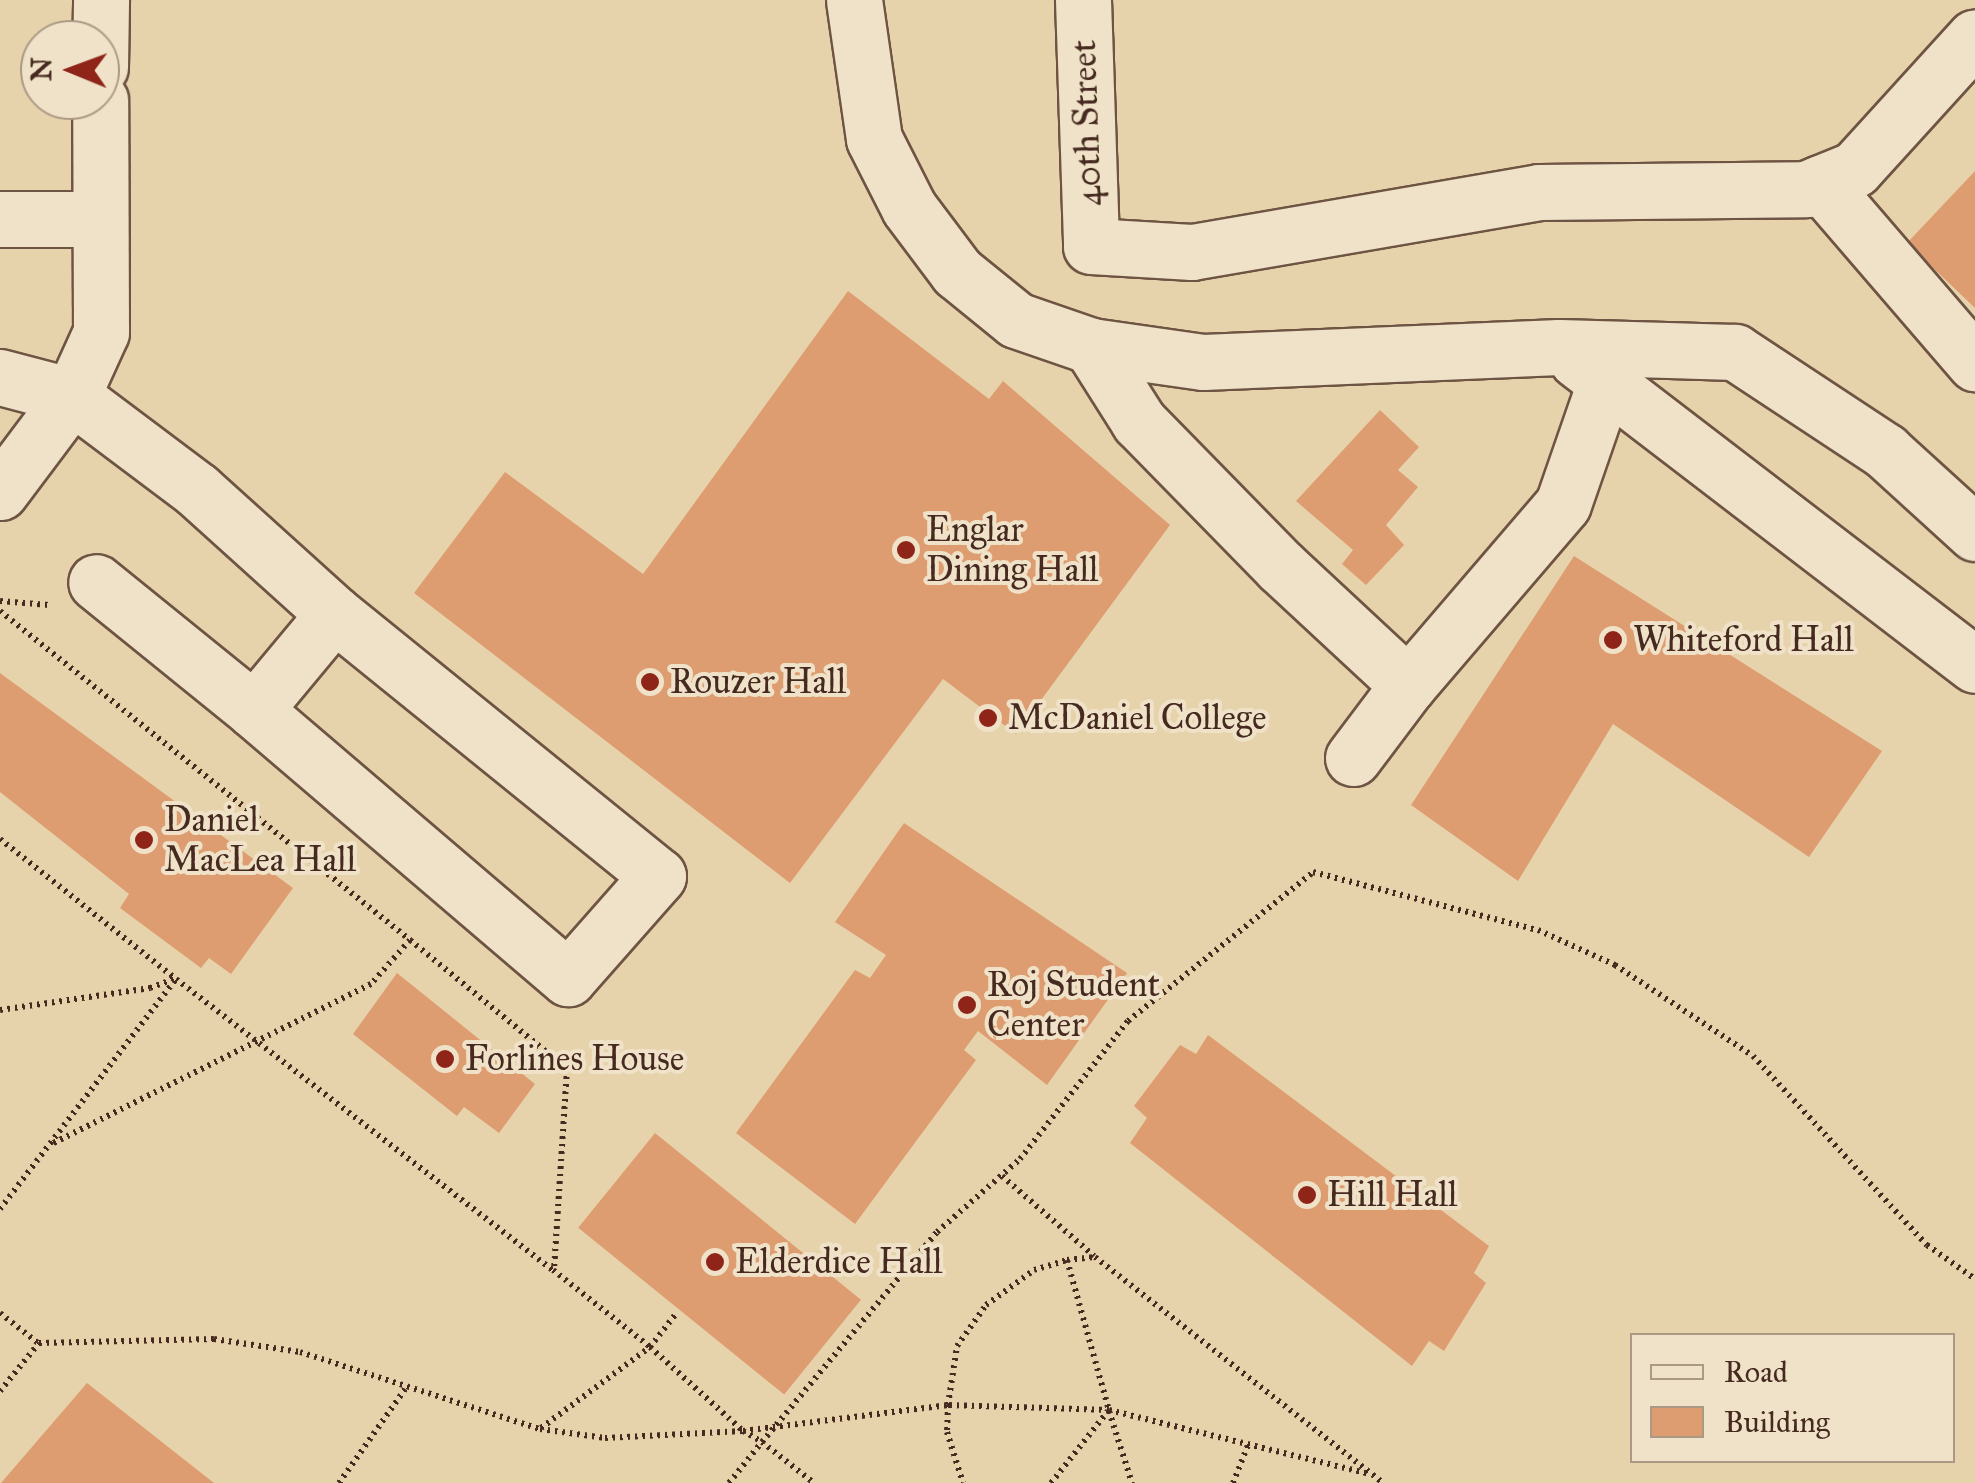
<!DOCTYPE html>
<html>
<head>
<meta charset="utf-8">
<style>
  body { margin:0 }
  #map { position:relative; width:1975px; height:1483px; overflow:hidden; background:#e7d3ab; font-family:"IM FELL Great Primer",serif }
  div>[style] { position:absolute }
  .building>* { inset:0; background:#de9d71; transform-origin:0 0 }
  .path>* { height:6px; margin-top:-3px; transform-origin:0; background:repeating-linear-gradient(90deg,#462a20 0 2.5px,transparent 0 7.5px) }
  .roads { filter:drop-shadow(2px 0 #6e5443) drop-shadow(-2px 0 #6e5443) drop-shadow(0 2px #6e5443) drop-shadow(0 -2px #6e5443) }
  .minor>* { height:55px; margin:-27.5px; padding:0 27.5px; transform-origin:27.5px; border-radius:27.5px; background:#efe2c8 }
  .dots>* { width:28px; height:28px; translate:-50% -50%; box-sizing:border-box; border:5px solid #efe2c8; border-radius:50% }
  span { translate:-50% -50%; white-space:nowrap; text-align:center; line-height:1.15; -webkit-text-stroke:8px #efe2c8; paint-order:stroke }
  .street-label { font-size:35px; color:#462a20 }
  .poi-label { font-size:35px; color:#462a20 }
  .left { translate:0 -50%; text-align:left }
  .legend { position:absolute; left:1630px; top:1333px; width:325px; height:130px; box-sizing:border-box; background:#efe2c8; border:2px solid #ab9885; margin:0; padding:12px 18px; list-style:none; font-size:30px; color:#462a20 }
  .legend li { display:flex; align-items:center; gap:20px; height:50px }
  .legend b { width:50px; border:2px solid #ab9885 }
  .north { position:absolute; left:20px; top:20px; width:100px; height:100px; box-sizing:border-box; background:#efe2c8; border:2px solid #ab9885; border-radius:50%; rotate:271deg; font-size:28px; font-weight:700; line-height:40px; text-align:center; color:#462a20 }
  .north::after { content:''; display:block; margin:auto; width:35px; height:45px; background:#8f2418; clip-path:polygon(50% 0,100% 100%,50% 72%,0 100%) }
</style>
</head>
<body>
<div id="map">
  <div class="building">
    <div style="clip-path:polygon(1975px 171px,1975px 308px,1907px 243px)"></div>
    <div style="clip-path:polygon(848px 291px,989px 399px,1003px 381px,1170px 525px,1016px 734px,943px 679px,790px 883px,414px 593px,505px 472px,643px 574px)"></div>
    <div style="clip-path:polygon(1380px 410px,1419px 447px,1398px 470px,1418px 487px,1386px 525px,1404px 545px,1366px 585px,1342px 564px,1353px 550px,1296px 501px)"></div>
    <div style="clip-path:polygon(1574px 556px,1882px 751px,1809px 857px,1613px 724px,1518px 881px,1411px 805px)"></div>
    <div style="clip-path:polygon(0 673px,293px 888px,231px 974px,209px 958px,201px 968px,120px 908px,129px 894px,0 792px)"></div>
    <div style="clip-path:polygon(904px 823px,1127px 973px,1047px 1085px,978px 1031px,964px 1050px,976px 1060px,855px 1224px,736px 1133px,855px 970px,870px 978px,886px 955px,835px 922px)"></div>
    <div style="clip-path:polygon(397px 973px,535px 1084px,499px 1133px,464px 1107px,457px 1116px,353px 1034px)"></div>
    <div style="clip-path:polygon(1208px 1035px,1489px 1246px,1474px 1273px,1486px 1283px,1444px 1351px,1429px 1341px,1412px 1366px,1130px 1143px,1147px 1118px,1134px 1106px,1180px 1045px,1196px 1054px)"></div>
    <div style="left:655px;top:1133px;width:265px;height:122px;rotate:39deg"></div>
    <div style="clip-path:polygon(87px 1383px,214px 1483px,1px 1483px)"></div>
  </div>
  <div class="path">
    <div style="left:0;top:601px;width:49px;rotate:4.7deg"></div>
    <div style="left:0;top:611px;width:526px;rotate:38.74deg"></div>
    <div style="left:410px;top:940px;width:59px;rotate:131.6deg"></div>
    <div style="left:371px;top:984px;width:359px;rotate:153.4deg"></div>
    <div style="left:0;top:839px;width:225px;rotate:38.5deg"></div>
    <div style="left:410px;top:940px;width:203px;rotate:39.4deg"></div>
    <div style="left:567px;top:1069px;width:200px;rotate:93.7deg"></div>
    <div style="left:0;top:1010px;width:152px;rotate:-8.3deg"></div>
    <div style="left:150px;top:988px;width:26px;rotate:-21deg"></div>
    <div style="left:1002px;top:1176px;width:122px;rotate:41deg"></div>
    <div style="left:0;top:1209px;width:290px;rotate:-52.6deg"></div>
    <div style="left:176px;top:979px;width:476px;rotate:37.7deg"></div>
    <div style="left:553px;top:1270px;width:124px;rotate:38.4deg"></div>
    <div style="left:650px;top:1347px;width:125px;rotate:42.1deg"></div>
    <div style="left:743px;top:1431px;width:207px;rotate:-7.2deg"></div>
    <div style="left:948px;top:1405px;width:27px;rotate:92deg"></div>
    <div style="left:947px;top:1432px;width:53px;rotate:72.6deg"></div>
    <div style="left:1067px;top:1260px;width:156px;rotate:74.4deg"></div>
    <div style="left:1109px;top:1410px;width:161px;rotate:-178.2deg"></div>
    <div style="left:948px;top:1405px;width:60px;rotate:-81.3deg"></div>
    <div style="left:957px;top:1346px;width:50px;rotate:-54.7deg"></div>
    <div style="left:986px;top:1305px;width:59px;rotate:-36.1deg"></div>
    <div style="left:1034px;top:1270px;width:34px;rotate:-17deg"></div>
    <div style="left:1067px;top:1260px;width:28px;rotate:-6deg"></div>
    <div style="left:1095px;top:1257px;width:366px;rotate:38.1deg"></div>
    <div style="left:0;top:1313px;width:48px;rotate:38.3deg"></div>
    <div style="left:0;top:1391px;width:62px;rotate:-50.9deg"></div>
    <div style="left:39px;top:1343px;width:175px;rotate:-1.3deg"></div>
    <div style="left:214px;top:1339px;width:87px;rotate:8.6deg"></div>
    <div style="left:300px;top:1352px;width:252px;rotate:17.8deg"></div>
    <div style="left:540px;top:1429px;width:66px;rotate:7.9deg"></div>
    <div style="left:605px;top:1438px;width:138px;rotate:-2.9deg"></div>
    <div style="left:743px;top:1431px;width:22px;rotate:30deg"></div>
    <div style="left:762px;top:1442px;width:273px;rotate:-50.2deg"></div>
    <div style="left:937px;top:1232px;width:111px;rotate:-41.3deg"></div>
    <div style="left:1020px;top:1159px;width:175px;rotate:-52deg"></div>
    <div style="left:1128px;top:1021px;width:238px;rotate:-38.8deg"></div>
    <div style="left:1313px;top:872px;width:232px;rotate:14.5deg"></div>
    <div style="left:1538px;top:930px;width:85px;rotate:24.4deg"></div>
    <div style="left:1615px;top:965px;width:165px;rotate:33.4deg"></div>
    <div style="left:1753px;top:1056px;width:257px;rotate:47.4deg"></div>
    <div style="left:1927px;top:1245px;width:59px;rotate:35.3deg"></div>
    <div style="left:1109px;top:1410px;width:269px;rotate:13.8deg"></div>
    <div style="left:1109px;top:1411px;width:76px;rotate:72.3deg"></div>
    <div style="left:541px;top:1428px;width:136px;rotate:-36.6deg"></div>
    <div style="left:650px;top:1347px;width:41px;rotate:-52deg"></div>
    <div style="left:339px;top:1483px;width:115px;rotate:-54.9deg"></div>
    <div style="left:729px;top:1483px;width:53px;rotate:-51.2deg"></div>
    <div style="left:762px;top:1442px;width:66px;rotate:38.3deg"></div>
    <div style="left:1051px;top:1483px;width:92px;rotate:-51.6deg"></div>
    <div style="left:1233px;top:1483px;width:41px;rotate:-68.5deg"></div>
  </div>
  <div class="roads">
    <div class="minor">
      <div style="left:854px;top:0;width:140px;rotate:81.8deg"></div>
      <div style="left:874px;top:139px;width:77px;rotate:63.1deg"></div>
      <div style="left:909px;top:208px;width:80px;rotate:53.1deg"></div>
      <div style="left:957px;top:272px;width:76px;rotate:39.1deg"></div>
      <div style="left:1016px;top:320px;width:79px;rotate:19.1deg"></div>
      <div style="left:1091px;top:346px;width:113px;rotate:8.1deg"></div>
      <div style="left:1203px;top:362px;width:356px;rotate:-2.4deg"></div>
      <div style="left:1559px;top:347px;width:176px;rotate:1.6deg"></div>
      <div style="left:1735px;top:352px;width:180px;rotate:33.4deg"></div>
      <div style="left:1885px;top:451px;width:122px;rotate:42.3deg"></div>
      <div style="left:1083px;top:0;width:246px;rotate:88.1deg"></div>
      <div style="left:1091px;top:246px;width:101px;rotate:3.4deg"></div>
      <div style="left:1192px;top:252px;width:352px;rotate:-9.8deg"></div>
      <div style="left:1539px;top:192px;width:267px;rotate:-0.6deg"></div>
      <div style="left:1806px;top:189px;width:53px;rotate:-22.2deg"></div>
      <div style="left:1855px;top:169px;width:178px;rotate:-47.7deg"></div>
      <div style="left:100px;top:67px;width:67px;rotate:-89.1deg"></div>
      <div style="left:1820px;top:183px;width:238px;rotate:49.3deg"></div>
      <div style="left:0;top:219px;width:98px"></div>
      <div style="left:1091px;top:346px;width:90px;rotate:57.7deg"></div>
      <div style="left:1139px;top:422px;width:202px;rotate:45.6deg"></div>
      <div style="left:1280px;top:566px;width:175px;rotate:42.9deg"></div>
      <div style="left:1408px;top:685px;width:238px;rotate:-49.4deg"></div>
      <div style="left:1563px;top:504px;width:131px;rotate:-70.9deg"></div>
      <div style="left:1577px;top:360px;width:501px;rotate:37.46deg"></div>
      <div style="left:0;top:377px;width:74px;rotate:14.8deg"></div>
      <div style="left:72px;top:396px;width:156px;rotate:36.9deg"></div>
      <div style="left:197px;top:490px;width:185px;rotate:42.1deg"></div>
      <div style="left:334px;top:614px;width:125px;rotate:129.8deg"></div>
      <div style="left:254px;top:710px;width:203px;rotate:-141deg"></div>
      <div style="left:0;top:492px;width:120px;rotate:-53.1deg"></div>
      <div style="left:72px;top:396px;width:70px;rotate:-65.6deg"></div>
      <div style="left:101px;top:332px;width:232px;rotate:-90.2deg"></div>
      <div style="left:254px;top:710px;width:413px;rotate:40.5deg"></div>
      <div style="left:568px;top:978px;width:136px;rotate:-48.6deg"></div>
      <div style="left:658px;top:876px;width:417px;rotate:-141deg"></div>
      <div style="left:1353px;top:758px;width:91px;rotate:-53deg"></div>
    </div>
  </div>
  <div class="dots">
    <div style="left:906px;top:550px;background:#8f2418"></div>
    <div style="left:1613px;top:640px;background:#8f2418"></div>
    <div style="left:650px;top:682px;background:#8f2418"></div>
    <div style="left:988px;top:718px;background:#8f2418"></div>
    <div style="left:144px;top:840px;background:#8f2418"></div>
    <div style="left:967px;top:1005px;background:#8f2418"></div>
    <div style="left:445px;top:1059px;background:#8f2418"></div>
    <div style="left:1307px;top:1195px;background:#8f2418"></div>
    <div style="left:715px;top:1262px;background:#8f2418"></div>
  </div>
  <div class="street-label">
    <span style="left:1087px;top:123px;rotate:-92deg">40th Street</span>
  </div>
  <div class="poi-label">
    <span class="left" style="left:926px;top:550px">Englar<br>Dining Hall</span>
    <span class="left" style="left:1633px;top:640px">Whiteford Hall</span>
    <span class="left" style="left:670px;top:682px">Rouzer Hall</span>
    <span class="left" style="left:1008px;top:718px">McDaniel College</span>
    <span class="left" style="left:164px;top:840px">Daniel<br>MacLea Hall</span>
    <span class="left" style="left:987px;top:1005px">Roj Student<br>Center</span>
    <span class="left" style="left:465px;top:1059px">Forlines House</span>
    <span class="left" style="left:1327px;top:1195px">Hill Hall</span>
    <span class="left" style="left:735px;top:1262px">Elderdice Hall</span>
  </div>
  <ul class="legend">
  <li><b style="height:12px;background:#efe2c8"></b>Road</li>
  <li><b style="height:28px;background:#de9d71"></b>Building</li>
  </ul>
  <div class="north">N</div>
</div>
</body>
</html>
